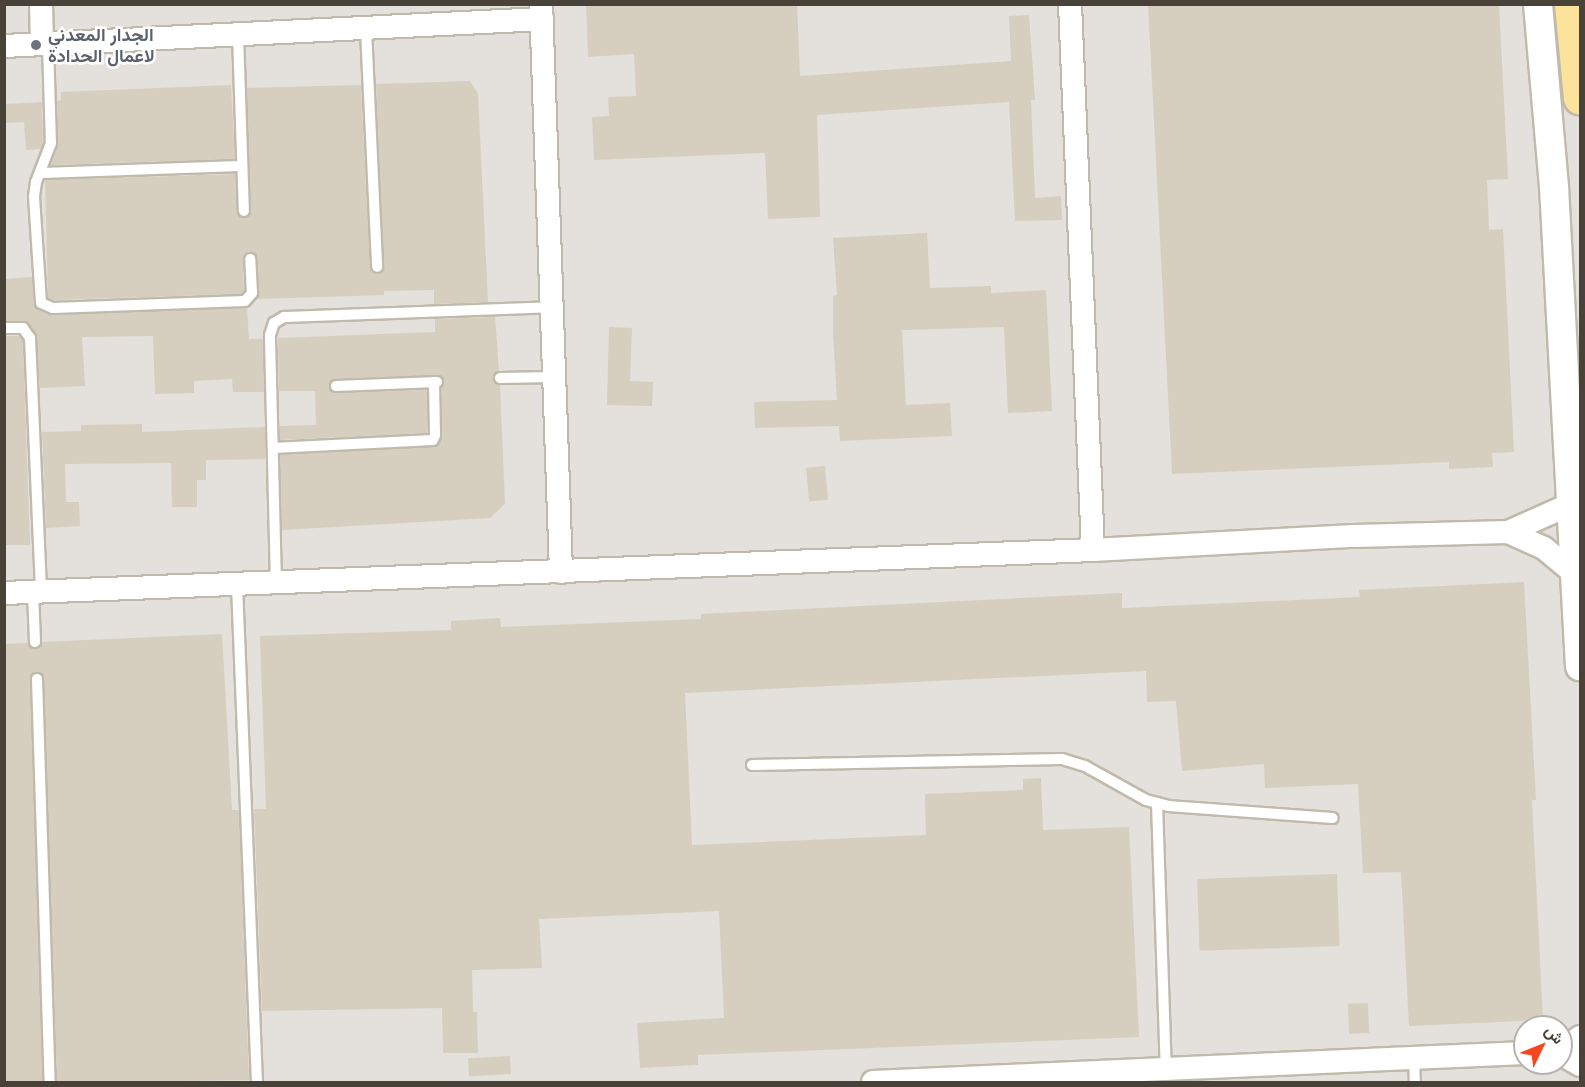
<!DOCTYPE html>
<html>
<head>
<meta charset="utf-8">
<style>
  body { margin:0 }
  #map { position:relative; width:1585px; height:1087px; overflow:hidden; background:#f4f1ea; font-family:"Noto Sans",Vazirmatn,sans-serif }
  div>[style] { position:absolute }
  .industrial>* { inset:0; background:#e4e0db }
  .building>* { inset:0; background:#d6cebf; transform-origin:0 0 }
  .roads { filter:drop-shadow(2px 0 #c0baac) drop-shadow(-2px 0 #c0baac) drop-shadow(0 2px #c0baac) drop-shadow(0 -2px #c0baac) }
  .service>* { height:10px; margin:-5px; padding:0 5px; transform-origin:5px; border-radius:5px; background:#fff }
  .minor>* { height:22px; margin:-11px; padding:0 11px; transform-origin:11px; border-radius:11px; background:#fff }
  .tertiary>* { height:28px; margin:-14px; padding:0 14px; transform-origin:14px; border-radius:14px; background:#fff }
  .primary>* { height:33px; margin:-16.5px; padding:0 16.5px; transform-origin:16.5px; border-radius:16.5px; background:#fce39b }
  .dots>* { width:16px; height:16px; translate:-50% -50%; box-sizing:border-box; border:3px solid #fff; border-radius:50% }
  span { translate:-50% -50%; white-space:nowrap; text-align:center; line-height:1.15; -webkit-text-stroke:5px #fff; paint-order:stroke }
  .worship-label { font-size:18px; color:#5b616d; font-weight:700 }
  .left { translate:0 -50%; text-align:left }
  .frame { position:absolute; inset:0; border:6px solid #484238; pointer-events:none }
  .north { position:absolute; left:1513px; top:1015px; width:60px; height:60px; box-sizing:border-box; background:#fff; border:2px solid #b6b3af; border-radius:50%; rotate:47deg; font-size:16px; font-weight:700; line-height:24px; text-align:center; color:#484238 }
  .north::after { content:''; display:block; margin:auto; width:21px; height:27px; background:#f6461f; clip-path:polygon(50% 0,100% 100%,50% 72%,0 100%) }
</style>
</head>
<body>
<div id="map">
  <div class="industrial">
    <div style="clip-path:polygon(evenodd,5px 5px,1580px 5px,1580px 1082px,5px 1082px,5px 5px,1525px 1027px,1561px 1027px,1561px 1063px,1525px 1063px,1525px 1027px)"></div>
  </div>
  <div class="building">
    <div style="clip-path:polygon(586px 4px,797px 4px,800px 76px,1011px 61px,1009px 16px,1029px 15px,1035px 100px,1031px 100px,1035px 198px,1061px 196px,1062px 220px,1015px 221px,1009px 102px,817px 115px,820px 217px,768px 219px,765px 153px,594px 160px,592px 117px,609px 116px,608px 97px,636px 96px,634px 54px,588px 57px)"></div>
    <div style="clip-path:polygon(1148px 4px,1499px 4px,1508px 179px,1487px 180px,1489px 230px,1503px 229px,1514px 452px,1492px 453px,1493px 467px,1449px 469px,1449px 462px,1172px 474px)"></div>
    <div style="clip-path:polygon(470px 81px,478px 94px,488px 302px,434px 304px,434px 290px,384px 291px,384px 295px,257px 299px,259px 293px,257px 259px,250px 252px,245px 253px,243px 259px,244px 290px,241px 294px,54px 300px,48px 298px,45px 180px,235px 174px,237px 214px,244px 218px,248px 217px,251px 211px,247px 88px,361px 85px,370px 267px,373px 273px,381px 274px,384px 267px,376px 84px)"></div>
    <div style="clip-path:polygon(231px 85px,235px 159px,51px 165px,58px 143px,57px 101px,61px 100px,61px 92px)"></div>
    <div style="clip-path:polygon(42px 102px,43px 142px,41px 149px,26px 150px,24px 122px,5px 123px,4px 104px)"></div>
    <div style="clip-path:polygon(927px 233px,930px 288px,991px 286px,991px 293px,1046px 290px,1052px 411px,1008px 413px,1004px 327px,902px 330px,906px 405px,950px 403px,952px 436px,840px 441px,839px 426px,755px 428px,754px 402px,837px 400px,833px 334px,833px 296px,837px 295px,833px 238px)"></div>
    <div style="clip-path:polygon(32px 277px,35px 307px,53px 315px,247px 308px,249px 339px,263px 339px,264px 392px,233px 392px,232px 379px,194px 381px,194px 393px,155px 394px,153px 336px,82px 337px,85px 386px,40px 388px,36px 334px,26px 321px,4px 321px,4px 279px)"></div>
    <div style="clip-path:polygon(495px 317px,499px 371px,494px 374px,493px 379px,500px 385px,505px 504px,490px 518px,282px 530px,280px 455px,437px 446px,442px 435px,442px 388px,444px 382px,443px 378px,437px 375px,336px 379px,329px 383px,330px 390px,336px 393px,427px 390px,427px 433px,280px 440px,280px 426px,316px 425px,315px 391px,279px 391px,278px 338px,435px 332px,435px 319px)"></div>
    <div style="clip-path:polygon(609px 327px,632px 328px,630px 381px,653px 382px,652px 406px,607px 405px)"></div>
    <div style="clip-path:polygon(4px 336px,19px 336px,23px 341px,30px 545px,4px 545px)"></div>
    <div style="clip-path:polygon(142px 424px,142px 432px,265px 427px,265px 459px,206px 460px,206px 480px,197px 480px,197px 507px,172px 507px,171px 463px,65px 464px,66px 502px,79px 502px,80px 526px,46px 528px,42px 432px,81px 431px,81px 425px)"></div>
    <div style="left:825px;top:466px;width:34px;height:19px;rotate:85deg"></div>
    <div style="clip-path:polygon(1524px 582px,1536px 800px,1532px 800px,1543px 1020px,1409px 1026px,1401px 872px,1363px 873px,1358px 784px,1265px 788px,1264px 764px,1182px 771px,1176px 701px,1147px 702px,1146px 671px,685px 693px,692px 845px,926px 835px,925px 794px,1023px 790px,1023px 779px,1041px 778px,1043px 830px,1129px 827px,1139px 1037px,698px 1055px,698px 1065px,640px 1068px,637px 1023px,724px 1018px,719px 911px,539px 919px,542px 968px,472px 970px,473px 1012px,477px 1012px,478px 1053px,443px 1053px,442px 1008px,262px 1011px,254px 809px,266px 809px,260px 636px,451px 630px,451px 621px,500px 618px,501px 627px,701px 619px,701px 614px,1122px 593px,1122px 608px,1360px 597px,1359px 590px)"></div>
    <div style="clip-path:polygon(222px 634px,232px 810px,239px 810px,249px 1080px,57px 1083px,44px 679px,37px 672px,33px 673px,30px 679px,43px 1083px,4px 1083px,4px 644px,28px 643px,31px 648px,36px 649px,42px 642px)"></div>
    <div style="left:1337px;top:874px;width:72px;height:140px;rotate:88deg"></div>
    <div style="left:1368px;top:1003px;width:30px;height:20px;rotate:88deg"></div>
    <div style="left:510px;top:1056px;width:18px;height:42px;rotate:87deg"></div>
  </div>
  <div class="roads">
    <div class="service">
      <div style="left:366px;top:30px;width:237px;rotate:87.3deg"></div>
      <div style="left:238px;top:34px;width:177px;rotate:88.1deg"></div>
      <div style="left:48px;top:44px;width:99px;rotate:88.3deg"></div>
      <div style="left:51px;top:143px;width:42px;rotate:111deg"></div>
      <div style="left:36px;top:182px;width:15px;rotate:98deg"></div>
      <div style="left:34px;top:197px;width:106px;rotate:86.2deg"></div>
      <div style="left:41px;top:303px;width:13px;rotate:23deg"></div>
      <div style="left:53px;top:308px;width:192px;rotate:-2.1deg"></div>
      <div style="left:245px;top:301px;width:11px;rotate:-49deg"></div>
      <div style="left:252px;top:293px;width:34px;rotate:-93deg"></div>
      <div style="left:40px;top:173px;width:202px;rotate:-2deg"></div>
      <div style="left:4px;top:328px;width:19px"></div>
      <div style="left:23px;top:328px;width:12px;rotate:55deg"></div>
      <div style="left:30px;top:338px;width:253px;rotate:87.5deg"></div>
      <div style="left:500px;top:378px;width:55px;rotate:-1deg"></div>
      <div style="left:336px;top:386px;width:101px;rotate:-2.3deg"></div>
      <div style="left:273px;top:448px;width:160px;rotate:-2.9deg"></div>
      <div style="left:433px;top:440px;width:5px;rotate:-68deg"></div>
      <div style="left:435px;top:435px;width:53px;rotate:-91.1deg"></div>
      <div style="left:276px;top:584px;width:249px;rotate:-91.4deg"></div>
      <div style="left:270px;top:335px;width:13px;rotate:-72deg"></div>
      <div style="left:274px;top:323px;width:12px;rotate:-31deg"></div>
      <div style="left:284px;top:317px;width:268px;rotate:-2.1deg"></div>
      <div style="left:237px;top:585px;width:497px;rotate:87.7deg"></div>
      <div style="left:33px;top:592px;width:50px;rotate:87.7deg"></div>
      <div style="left:37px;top:679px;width:403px;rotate:88.2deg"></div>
      <div style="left:752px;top:765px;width:310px;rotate:-1.1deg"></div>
      <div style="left:1062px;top:759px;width:24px;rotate:17deg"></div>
      <div style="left:1085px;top:766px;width:70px;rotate:29.1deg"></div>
      <div style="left:1146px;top:800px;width:23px;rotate:15deg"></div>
      <div style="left:1168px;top:806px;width:165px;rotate:4.2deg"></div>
      <div style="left:1157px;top:803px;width:266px;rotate:88.1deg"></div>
      <div style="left:1414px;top:1058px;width:24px;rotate:88deg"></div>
    </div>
    <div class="minor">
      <div style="left:41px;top:4px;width:40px;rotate:88.6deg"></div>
      <div style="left:541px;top:4px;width:568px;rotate:87.98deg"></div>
      <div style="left:1070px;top:4px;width:546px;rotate:87.59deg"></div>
      <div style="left:4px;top:46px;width:539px;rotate:-2.87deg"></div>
      <div style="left:1508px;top:532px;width:39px;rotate:24deg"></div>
      <div style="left:1544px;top:548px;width:39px;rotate:40deg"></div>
      <div style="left:4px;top:593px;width:1090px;rotate:-2.26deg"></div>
      <div style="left:1093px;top:550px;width:261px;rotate:-3.1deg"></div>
      <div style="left:1354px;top:536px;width:154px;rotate:-1.5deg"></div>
      <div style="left:1508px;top:532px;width:69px;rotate:-24deg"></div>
      <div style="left:1561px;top:1050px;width:23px;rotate:-34deg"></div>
      <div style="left:1561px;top:1054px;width:22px;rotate:30deg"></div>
      <div style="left:873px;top:1082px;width:653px;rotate:-2.55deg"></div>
    </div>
    <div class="tertiary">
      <div style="left:1538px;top:4px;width:184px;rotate:85deg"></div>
      <div style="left:1554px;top:187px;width:480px;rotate:86.9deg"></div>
    </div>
    <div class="primary">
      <div style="left:1571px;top:4px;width:94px;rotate:84.5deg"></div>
    </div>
  </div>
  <div class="dots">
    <div style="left:36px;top:45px;background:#6b7280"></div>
  </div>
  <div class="worship-label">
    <span class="left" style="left:48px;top:45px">الجدار المعدني<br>لاعمال الحدادة</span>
  </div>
  <div class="frame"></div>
  <div class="north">ش</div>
</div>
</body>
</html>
